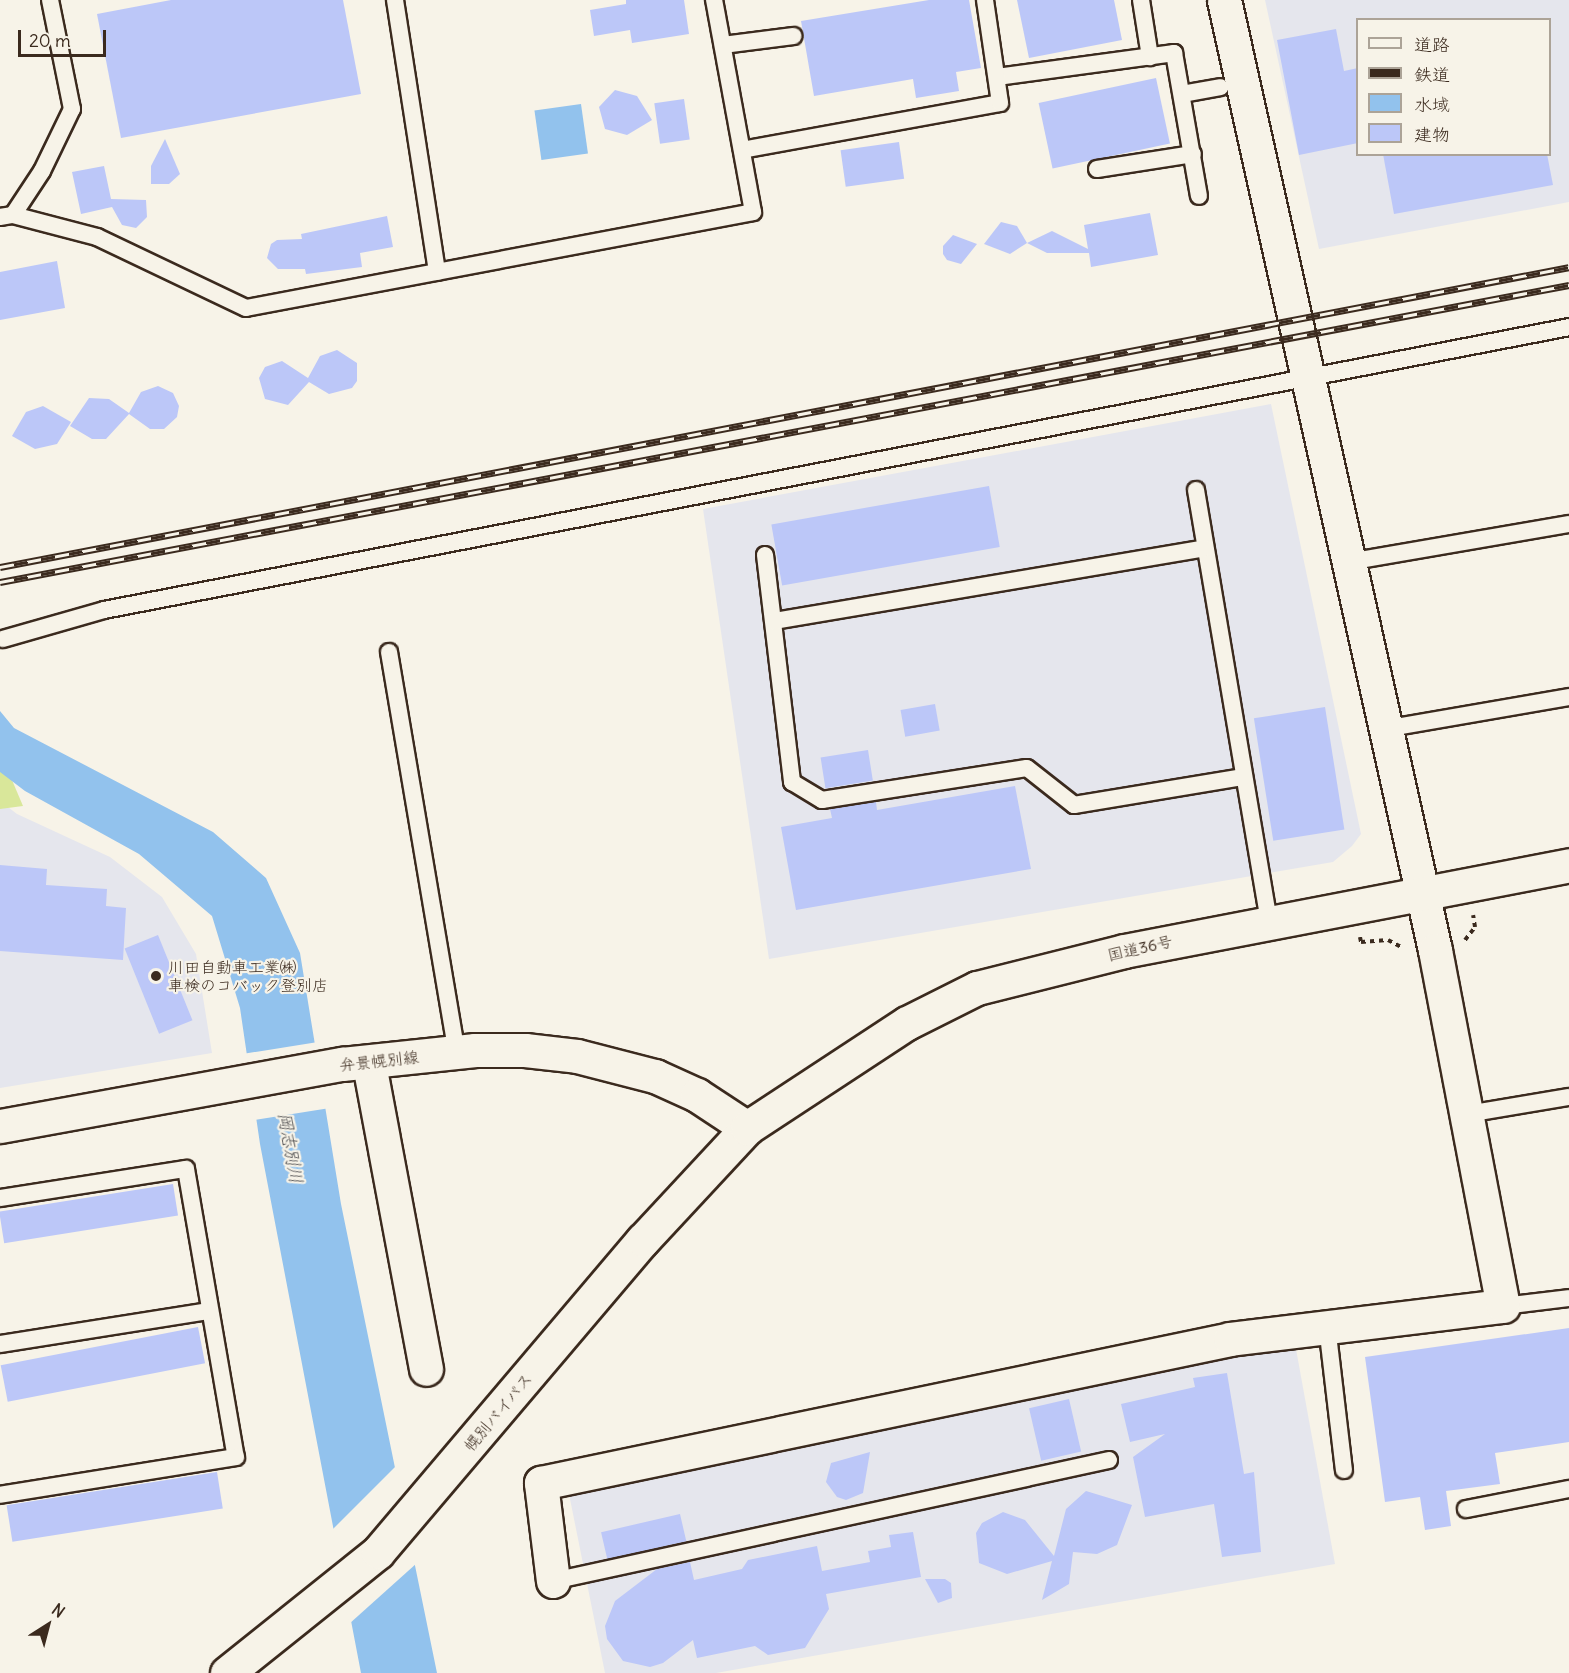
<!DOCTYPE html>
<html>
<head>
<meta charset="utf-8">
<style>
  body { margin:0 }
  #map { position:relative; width:1569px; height:1673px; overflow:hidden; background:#f7f3e8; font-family:Delius,"Klee One",sans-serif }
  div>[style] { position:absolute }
  .built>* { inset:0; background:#e5e6ed }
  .green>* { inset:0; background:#d9e79a }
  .water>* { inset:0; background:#92c2ed; transform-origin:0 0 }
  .pier>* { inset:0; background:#f7f3e8; transform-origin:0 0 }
  .building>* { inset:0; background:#bcc7f8; transform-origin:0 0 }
  .path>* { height:4px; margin-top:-2px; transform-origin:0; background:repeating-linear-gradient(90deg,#3b2a1e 0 4.5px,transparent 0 9px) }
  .roads { filter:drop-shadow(2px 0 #3b2a1e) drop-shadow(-2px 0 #3b2a1e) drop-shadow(0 2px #3b2a1e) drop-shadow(0 -2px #3b2a1e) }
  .service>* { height:16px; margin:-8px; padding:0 8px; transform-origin:8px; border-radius:8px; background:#f7f3e8 }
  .minor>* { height:33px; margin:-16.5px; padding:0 16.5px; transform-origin:16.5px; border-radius:16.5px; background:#f7f3e8 }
  .tertiary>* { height:33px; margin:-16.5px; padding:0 16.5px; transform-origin:16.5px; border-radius:16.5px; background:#f7f3e8 }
  .secondary>* { height:33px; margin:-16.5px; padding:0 16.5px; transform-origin:16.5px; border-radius:16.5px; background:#f7f3e8 }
  .trunk>* { height:33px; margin:-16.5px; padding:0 16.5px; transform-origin:16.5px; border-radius:16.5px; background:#f7f3e8 }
  .rail>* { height:7px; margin-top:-3.5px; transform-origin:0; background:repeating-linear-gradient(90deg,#f7f3e8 0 14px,#3b2a1e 0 28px); box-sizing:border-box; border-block:2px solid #3b2a1e }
  .dots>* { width:16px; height:16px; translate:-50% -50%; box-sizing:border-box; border:3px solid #f7f3e8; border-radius:50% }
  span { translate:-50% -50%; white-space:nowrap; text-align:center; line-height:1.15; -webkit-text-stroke:4.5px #f7f3e8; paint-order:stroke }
  .street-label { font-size:16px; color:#3b2a1e }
  .poi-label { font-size:16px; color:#3b2a1e }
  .left { translate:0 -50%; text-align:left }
  .water-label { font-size:18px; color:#515052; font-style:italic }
  .legend { position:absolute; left:1356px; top:18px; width:195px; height:138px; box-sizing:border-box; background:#f7f3e8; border:2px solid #aca397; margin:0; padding:8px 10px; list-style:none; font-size:18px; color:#3b2a1e }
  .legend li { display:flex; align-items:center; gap:12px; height:30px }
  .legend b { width:30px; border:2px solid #aca397 }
  .north { position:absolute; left:18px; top:1595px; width:60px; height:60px; -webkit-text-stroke:4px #f7f3e8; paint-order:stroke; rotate:36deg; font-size:16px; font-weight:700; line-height:24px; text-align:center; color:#3b2a1e }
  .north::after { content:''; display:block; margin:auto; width:21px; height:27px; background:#3b2a1e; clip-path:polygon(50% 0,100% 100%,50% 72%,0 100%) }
  .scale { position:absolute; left:18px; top:30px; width:88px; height:27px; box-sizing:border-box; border:3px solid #3b2a1e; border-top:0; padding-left:8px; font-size:18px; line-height:21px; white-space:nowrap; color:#3b2a1e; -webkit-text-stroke:4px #f7f3e8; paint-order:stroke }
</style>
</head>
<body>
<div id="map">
  <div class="built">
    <div style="clip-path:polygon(evenodd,1265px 0,1569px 0,1569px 202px,1319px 249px,1265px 0,1358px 20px,1550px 20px,1550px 154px,1358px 154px,1358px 20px)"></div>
    <div style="clip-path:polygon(1271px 404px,1361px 834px,1352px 846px,1333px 862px,769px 959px,703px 509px)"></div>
    <div style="clip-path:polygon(0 801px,17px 814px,110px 857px,162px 897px,196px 954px,212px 1053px,0 1088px)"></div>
    <div style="clip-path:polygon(1296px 1349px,1335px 1564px,716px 1673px,605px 1673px,569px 1494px,1214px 1356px)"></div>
  </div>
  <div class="green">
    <div style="clip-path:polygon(0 761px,6px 766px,23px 806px,0 809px)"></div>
  </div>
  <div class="water">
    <div style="left:581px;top:104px;width:50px;height:47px;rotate:82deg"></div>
    <div style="clip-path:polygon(0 711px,14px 728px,213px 832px,266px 878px,300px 953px,341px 1204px,437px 1673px,361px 1673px,260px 1144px,240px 1008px,212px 916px,139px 854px,25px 791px,0 772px)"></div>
  </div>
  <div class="pier">
    <div style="left:318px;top:1042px;width:67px;height:75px;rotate:81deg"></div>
    <div style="clip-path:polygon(397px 1465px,417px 1563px,349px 1624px,331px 1531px)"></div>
  </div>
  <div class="building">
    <div style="clip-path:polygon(171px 0,343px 0,361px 94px,121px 138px,97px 14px)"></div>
    <div style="clip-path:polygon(626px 0,684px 0,689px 34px,632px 43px,630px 30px,594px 36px,590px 10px,626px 4px)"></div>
    <div style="clip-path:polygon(929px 0,969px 0,981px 68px,956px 72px,959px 91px,916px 98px,913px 79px,814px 96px,801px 21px)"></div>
    <div style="clip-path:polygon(1017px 0,1114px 0,1122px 40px,1029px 58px)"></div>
    <div style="clip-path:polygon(1336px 29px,1344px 71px,1358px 68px,1358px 143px,1299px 155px,1277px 40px)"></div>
    <div style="left:1156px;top:78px;width:67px;height:120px;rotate:78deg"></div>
    <div style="clip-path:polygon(615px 90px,637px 96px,652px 120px,627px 135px,605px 129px,599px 107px)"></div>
    <div style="left:684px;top:99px;width:41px;height:30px;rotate:82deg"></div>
    <div style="clip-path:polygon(165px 139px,180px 174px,169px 184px,151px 184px,151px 166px)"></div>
    <div style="left:899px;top:142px;width:37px;height:59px;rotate:82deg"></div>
    <div style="clip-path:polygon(1383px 154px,1547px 154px,1553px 185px,1394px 214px)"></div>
    <div style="clip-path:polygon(104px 166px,111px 199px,146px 200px,147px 217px,136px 228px,122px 225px,112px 207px,81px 214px,72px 172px)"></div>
    <div style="clip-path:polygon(1150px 213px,1158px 255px,1091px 267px,1089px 253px,1047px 253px,1027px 243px,1052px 231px,1088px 249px,1084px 225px)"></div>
    <div style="clip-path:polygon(387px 216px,393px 247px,360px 253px,362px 267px,306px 274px,305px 269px,278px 269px,267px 258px,271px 244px,277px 240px,302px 239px,301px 234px)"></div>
    <div style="clip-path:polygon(1001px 222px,1017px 226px,1027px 243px,1010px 254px,984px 244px)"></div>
    <div style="clip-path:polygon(953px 235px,977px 244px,961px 264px,947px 260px,943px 254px,943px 246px)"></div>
    <div style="clip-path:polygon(57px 261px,65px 308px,0 320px,0 272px)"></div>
    <div style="clip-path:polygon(337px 350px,357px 363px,357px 381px,352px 388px,329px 394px,309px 382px,288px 405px,265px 399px,259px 378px,265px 367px,282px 361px,308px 378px,320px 356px)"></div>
    <div style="clip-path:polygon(158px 386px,173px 393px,179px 406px,177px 417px,164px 429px,150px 429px,129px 414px,106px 439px,92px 439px,70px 426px,89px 398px,109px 399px,129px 413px,141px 392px)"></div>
    <div style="clip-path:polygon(43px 406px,71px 422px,57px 444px,35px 449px,12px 436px,26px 412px)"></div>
    <div style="left:989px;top:486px;width:62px;height:221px;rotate:80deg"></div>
    <div style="left:935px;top:704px;width:27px;height:35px;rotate:80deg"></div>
    <div style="left:1325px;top:707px;width:124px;height:72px;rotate:81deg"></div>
    <div style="left:868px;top:750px;width:31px;height:48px;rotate:81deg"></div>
    <div style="clip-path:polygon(1015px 786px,1031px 869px,796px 910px,781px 827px,832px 818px,830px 809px,876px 802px,877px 810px)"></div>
    <div style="clip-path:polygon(0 865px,47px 869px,46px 885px,107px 889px,106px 906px,126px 908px,123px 960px,0 951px)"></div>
    <div style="left:158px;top:935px;width:92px;height:36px;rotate:68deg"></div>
    <div style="left:173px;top:1184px;width:32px;height:176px;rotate:81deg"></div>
    <div style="left:198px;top:1327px;width:37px;height:201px;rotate:79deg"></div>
    <div style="clip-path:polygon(1569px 1328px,1569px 1442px,1495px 1453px,1500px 1484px,1446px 1491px,1451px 1526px,1425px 1530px,1420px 1497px,1385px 1502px,1365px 1357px)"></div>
    <div style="clip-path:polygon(1227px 1373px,1244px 1474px,1254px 1472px,1261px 1552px,1222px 1557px,1214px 1504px,1145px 1517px,1133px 1457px,1165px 1434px,1130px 1442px,1121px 1404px,1195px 1387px,1193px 1378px)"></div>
    <div style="left:1069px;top:1399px;width:54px;height:41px;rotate:77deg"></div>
    <div style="clip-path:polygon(870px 1452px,863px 1493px,846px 1500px,837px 1497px,826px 1482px,831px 1463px)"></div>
    <div style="left:217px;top:1472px;width:37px;height:213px;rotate:81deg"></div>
    <div style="clip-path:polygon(1086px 1491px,1132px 1505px,1117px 1545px,1097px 1554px,1073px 1552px,1069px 1584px,1042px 1600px,1052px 1561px,1007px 1574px,979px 1563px,976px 1533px,982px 1523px,1003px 1512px,1025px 1520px,1054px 1556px,1066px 1509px)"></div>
    <div style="left:680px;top:1514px;width:28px;height:81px;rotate:77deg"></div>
    <div style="clip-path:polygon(913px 1532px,921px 1577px,826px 1594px,829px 1609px,805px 1648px,768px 1655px,755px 1646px,697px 1658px,693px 1640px,663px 1663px,650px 1667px,623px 1661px,607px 1639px,605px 1626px,615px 1601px,657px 1569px,690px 1562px,694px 1580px,742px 1569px,748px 1560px,817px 1546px,822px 1571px,870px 1562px,868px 1551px,891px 1547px,889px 1535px)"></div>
    <div style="clip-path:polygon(925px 1579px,945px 1579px,951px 1583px,952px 1598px,938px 1603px)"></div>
  </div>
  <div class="path">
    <div style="left:1360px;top:937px;width:5px;rotate:79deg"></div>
    <div style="left:1361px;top:942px;width:27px;rotate:-4deg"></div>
    <div style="left:1388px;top:940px;width:17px;rotate:28deg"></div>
    <div style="left:1465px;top:940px;width:16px;rotate:-52deg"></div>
    <div style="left:1475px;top:927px;width:12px;rotate:-99deg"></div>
  </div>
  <div class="roads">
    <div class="service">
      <div style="left:395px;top:0;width:275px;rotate:81.2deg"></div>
      <div style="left:1141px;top:0;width:58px;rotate:81deg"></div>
      <div style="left:723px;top:45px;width:71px;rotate:-7.3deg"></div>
      <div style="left:997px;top:77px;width:179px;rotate:-7.7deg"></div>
      <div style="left:1174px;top:53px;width:145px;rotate:80.1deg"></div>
      <div style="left:1182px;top:94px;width:39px;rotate:-10deg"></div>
      <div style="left:742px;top:150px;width:262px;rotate:-10.3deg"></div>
      <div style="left:1000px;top:103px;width:104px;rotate:-98.3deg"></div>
      <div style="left:1097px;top:169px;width:97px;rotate:-8.9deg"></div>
      <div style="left:13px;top:215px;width:87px;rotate:14.7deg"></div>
      <div style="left:97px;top:237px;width:165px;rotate:25.5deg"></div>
      <div style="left:246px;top:308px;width:516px;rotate:-10.72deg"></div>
      <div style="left:753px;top:212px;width:216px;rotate:-100.4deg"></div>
      <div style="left:0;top:217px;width:13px;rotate:-9deg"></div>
      <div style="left:13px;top:215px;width:53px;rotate:-56.6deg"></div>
      <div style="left:42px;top:171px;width:69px;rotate:-64.2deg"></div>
      <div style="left:72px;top:109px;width:111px;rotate:-101.4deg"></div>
      <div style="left:1196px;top:490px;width:436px;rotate:80.4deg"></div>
      <div style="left:765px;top:555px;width:229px;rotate:83.2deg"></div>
      <div style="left:792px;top:782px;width:35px;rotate:31deg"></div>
      <div style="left:822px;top:800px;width:207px;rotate:-8.9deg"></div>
      <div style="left:1027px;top:768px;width:60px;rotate:38.2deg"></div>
      <div style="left:1074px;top:805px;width:172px;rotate:-9.4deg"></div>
      <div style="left:1348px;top:562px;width:224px;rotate:-9.8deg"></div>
      <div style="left:774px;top:621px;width:437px;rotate:-9.6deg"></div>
      <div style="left:3px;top:639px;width:105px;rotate:-16deg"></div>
      <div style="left:104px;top:610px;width:1492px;rotate:-10.93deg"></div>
      <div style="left:389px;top:652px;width:406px;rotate:80.4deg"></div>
      <div style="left:1384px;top:729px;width:188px;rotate:-9.8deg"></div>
      <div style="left:1467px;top:1114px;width:103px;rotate:-9.5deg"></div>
      <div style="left:0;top:1198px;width:188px;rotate:-8.9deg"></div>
      <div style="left:186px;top:1169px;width:292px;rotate:80.2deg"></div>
      <div style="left:236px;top:1457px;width:239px;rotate:170.9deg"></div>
      <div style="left:1503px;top:1306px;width:66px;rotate:-6.9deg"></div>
      <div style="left:1327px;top:1326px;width:145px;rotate:83.3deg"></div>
      <div style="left:0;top:1344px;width:212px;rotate:-9deg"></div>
      <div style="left:1466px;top:1509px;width:105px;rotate:-11deg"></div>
      <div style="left:553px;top:1581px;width:569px;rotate:-12.28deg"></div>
    </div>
    <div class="minor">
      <div style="left:369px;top:1064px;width:310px;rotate:79.4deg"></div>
      <div style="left:553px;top:1581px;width:99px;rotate:-97deg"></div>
      <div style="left:541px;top:1483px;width:704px;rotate:-11.8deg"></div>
      <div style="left:1230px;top:1339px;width:275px;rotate:-6.9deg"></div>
    </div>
    <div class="tertiary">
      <div style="left:1224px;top:0;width:973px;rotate:77.48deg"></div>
      <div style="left:1435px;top:950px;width:362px;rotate:79.2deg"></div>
    </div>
    <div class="secondary">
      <div style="left:0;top:1126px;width:348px;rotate:-10.3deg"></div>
      <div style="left:342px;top:1064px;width:134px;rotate:-6deg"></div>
      <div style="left:475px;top:1050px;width:50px"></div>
      <div style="left:525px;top:1050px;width:52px;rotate:6.6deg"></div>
      <div style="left:577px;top:1056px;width:81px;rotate:14.4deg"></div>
      <div style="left:655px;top:1076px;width:46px;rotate:24.3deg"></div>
      <div style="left:697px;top:1095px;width:60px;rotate:33.4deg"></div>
    </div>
    <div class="trunk">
      <div style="left:227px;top:1673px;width:193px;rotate:-38.7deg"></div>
      <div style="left:378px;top:1552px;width:409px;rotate:-49.7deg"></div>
      <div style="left:643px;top:1240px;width:153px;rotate:-47.1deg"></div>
      <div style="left:747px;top:1128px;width:191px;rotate:-33.3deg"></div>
      <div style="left:907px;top:1023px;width:78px;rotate:-26.6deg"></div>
      <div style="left:977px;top:988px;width:152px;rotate:-14.1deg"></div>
      <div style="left:1124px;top:951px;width:453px;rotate:-10.9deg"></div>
    </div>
  </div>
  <div class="rail">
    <div style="left:0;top:567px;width:1597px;rotate:-10.82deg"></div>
    <div style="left:0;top:582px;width:1597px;rotate:-10.72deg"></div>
  </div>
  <div class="dots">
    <div style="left:156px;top:976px;background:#3b2a1e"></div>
  </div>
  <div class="street-label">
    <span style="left:1140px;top:948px;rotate:-13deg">国道36号</span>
    <span style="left:379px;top:1061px;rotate:-6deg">弁景幌別線</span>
    <span style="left:498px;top:1412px;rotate:-50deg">幌別バイパス</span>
  </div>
  <div class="poi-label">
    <span class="left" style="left:168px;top:976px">川田自動車工業㈱<br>車検のコバック登別店</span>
  </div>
  <div class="water-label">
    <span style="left:290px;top:1148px;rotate:80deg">岡志別川</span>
  </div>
  <ul class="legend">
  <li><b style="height:8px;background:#f7f3e8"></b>道路</li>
  <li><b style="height:8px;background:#3b2a1e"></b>鉄道</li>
  <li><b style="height:16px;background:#92c2ed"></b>水域</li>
  <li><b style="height:16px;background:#bcc7f8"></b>建物</li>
  </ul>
  <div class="north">N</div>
  <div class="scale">20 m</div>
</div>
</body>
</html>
